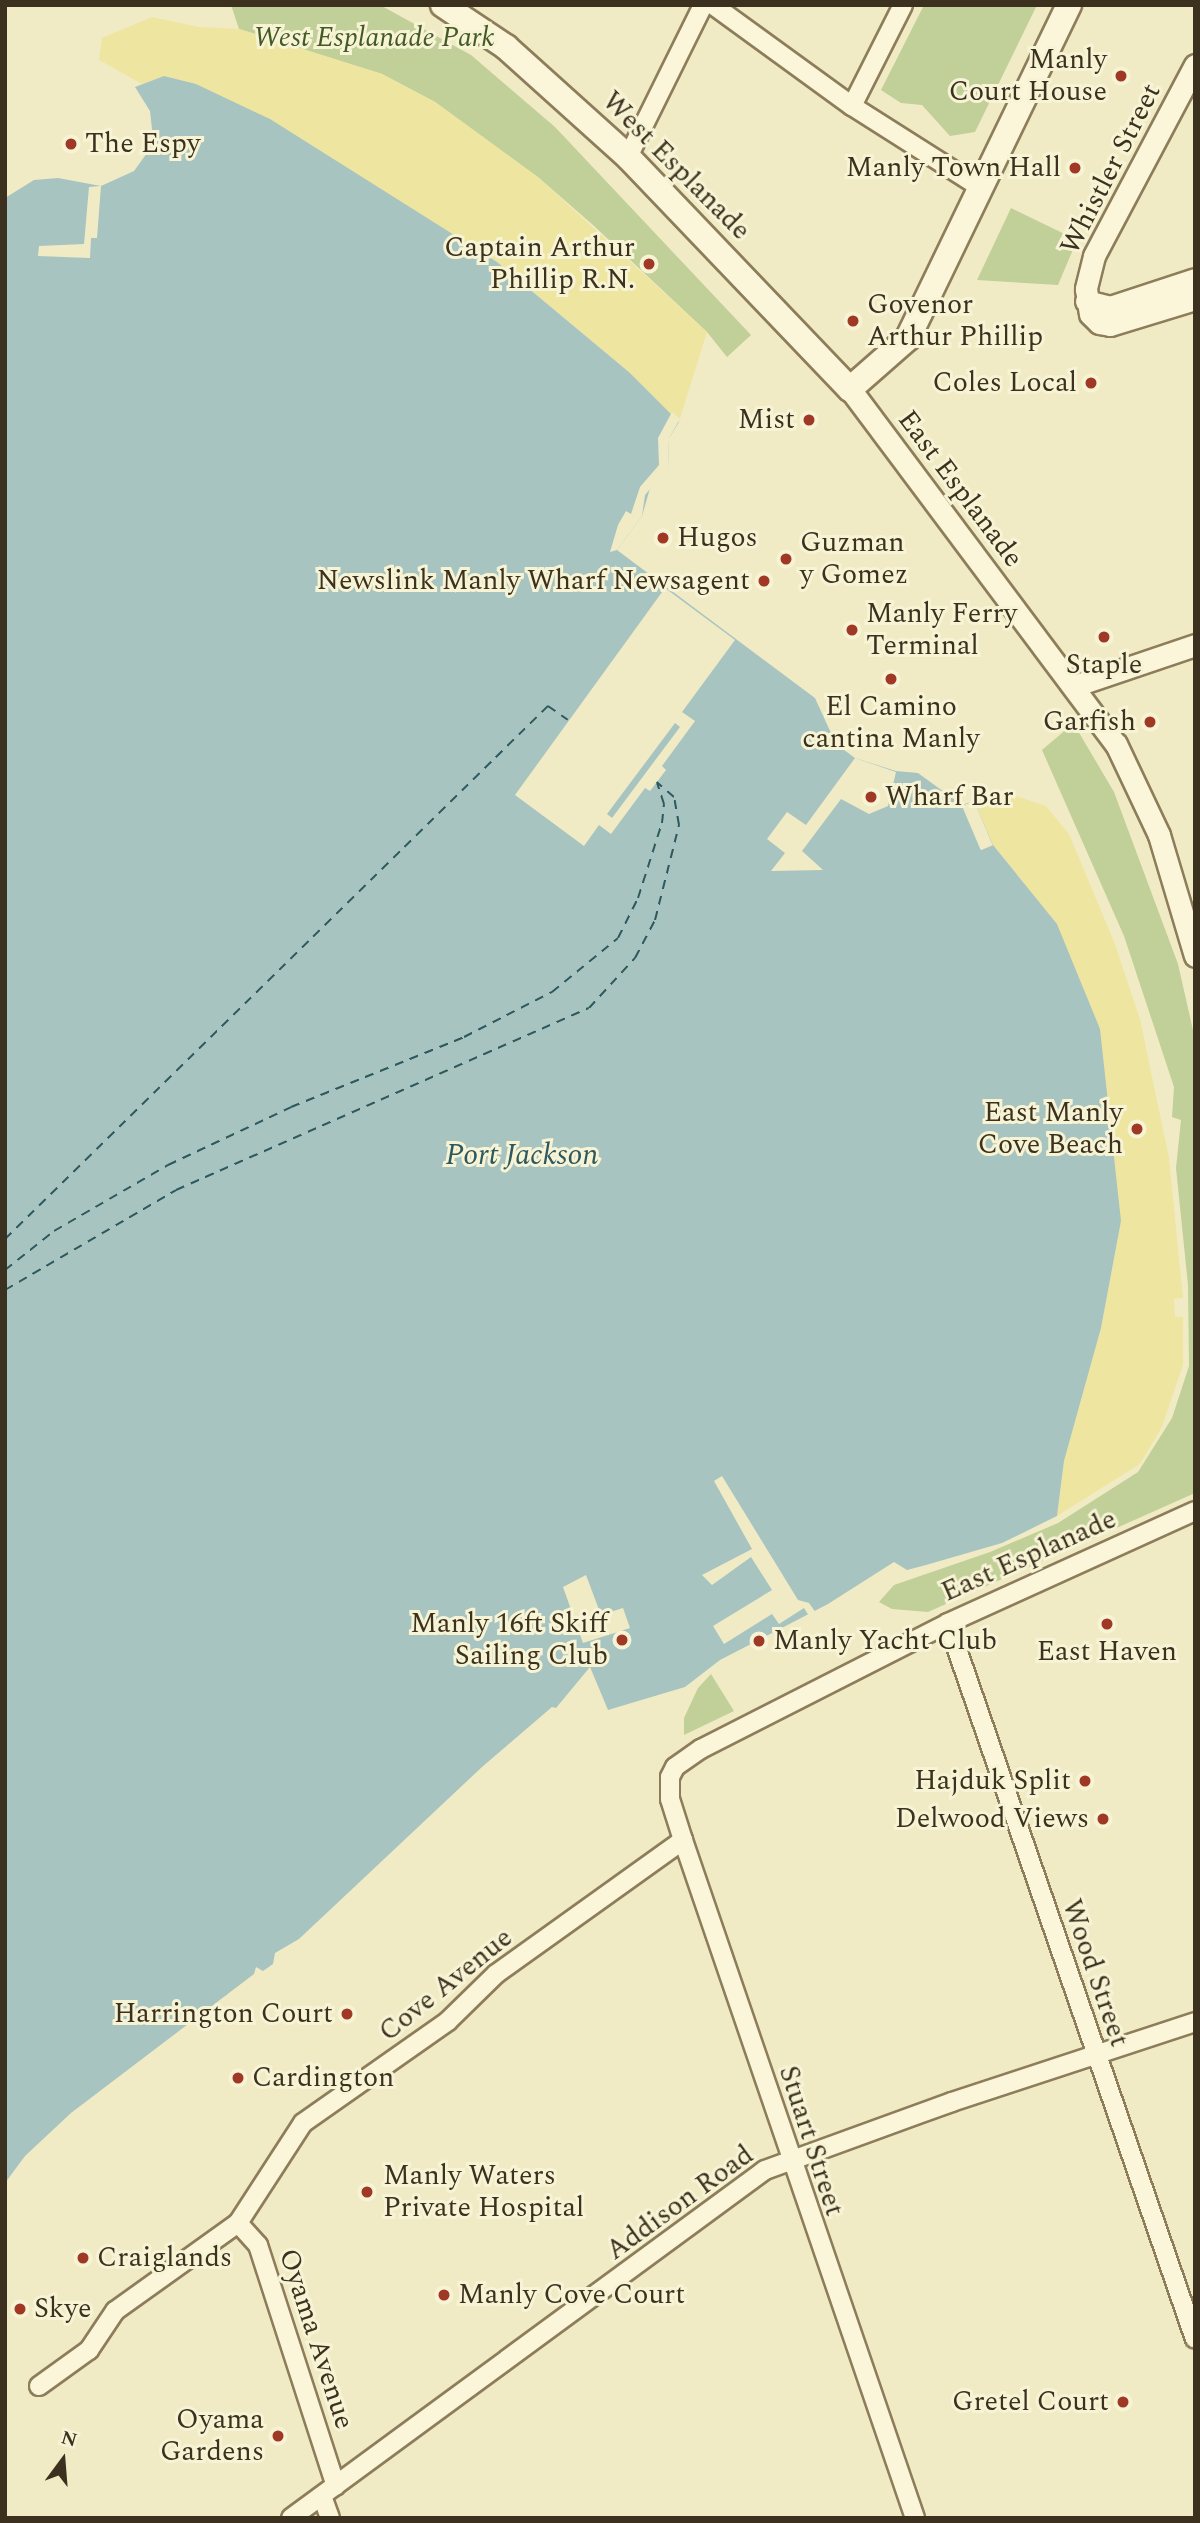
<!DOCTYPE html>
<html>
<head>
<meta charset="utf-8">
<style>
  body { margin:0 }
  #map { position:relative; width:1200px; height:2523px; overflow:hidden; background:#f1ebc5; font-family:Spectral,serif }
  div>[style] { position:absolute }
  .green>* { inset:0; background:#c0d098 }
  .sand>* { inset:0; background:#eee5a1 }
  .water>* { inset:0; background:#a7c4c0 }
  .pier>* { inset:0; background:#f1ebc5; transform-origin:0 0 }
  .ferry>* { height:2px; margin-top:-1px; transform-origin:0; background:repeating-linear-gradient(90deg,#2d585d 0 9px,transparent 0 16px) }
  .roads { filter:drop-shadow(2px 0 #8d7d5a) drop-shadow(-2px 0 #8d7d5a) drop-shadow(0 2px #8d7d5a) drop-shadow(0 -2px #8d7d5a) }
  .minor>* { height:18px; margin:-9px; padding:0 9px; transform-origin:9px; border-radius:9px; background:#fbf6d9 }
  .tertiary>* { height:21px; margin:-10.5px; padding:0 10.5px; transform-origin:10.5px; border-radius:10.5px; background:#fbf6d9 }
  .secondary>* { height:24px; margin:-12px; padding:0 12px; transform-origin:12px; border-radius:12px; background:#fbf6d9 }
  .dots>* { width:19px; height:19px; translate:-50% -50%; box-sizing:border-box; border:4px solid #f7f3d5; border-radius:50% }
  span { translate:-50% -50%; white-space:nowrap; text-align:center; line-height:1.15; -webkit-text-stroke:6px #f7f3d5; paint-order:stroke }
  .park-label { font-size:28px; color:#435a24; font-style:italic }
  .poi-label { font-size:28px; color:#3c311e }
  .right { translate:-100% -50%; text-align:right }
  .left { translate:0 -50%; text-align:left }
  .street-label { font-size:28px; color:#3c311e }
  .water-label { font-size:30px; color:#2d585d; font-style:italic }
  .frame { position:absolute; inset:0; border:7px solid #3c311e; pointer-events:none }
  .north { position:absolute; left:28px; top:2425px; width:70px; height:70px; -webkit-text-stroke:5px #f7f3d5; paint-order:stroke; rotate:16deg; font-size:19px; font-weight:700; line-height:28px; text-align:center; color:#3c311e }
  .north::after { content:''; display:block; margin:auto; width:24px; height:32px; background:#3c311e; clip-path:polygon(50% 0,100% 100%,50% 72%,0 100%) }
</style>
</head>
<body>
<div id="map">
  <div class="green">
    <div style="clip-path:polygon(231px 5px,380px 5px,471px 55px,555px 127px,751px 335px,727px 357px,707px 332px,593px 225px,539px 178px,435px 102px,382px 74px,239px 29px)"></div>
    <div style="clip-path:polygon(924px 5px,1037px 5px,975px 132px,950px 136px,922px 105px,901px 103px,881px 90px)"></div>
    <div style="clip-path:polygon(1011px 208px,1077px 240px,1058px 285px,977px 280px)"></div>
    <div style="clip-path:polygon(1069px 727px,1078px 731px,1114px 792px,1178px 964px,1195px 1039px,1195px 1493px,928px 1612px,892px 1609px,879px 1602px,894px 1585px,990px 1552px,1058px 1523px,1138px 1472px,1172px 1418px,1189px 1366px,1188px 1285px,1176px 1168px,1181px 1120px,1172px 1117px,1174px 1087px,1124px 936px,1042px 750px)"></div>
    <div style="clip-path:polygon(711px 1674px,734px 1711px,684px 1735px,684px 1718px,698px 1688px)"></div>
  </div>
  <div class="sand">
    <div style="clip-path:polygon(152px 17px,199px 27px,239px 29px,382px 74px,435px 102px,539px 178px,707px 332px,679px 422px,630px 373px,497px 262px,196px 84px,164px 76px,142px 84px,99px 60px,102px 38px)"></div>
    <div style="clip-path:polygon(1010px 794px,1046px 806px,1069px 834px,1115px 944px,1140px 1019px,1169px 1158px,1183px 1298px,1174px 1299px,1175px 1317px,1183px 1317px,1183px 1365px,1162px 1427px,1140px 1464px,1057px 1516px,1064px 1461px,1101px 1328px,1121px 1221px,1057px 924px,993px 845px,974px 801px)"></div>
  </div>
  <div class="water">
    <div style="clip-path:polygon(164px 76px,196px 84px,270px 119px,497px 262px,630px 373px,679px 422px,669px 438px,668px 468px,651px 485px,642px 516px,617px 550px,815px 698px,836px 744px,855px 758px,896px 771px,918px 773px,962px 805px,974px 801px,993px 845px,1057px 924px,1100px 1029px,1121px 1221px,1101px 1328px,1064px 1461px,1057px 1516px,1002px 1543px,926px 1565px,907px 1570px,894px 1562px,828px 1604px,720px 1660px,685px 1687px,608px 1710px,590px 1667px,556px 1708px,552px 1707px,482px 1767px,299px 1939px,275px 1953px,273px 1964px,263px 1971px,256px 1967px,254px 1974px,71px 2113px,25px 2156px,5px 2183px,5px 198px,34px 180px,58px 178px,101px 186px,134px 171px,147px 153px,152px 129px,150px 111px,135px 87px)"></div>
  </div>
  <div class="pier">
    <div style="clip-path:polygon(101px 186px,97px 238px,91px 238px,90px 258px,38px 256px,39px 246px,84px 244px,89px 187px)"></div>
    <div style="clip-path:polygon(672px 412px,680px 419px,669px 438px,668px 468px,645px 495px,642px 516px,617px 550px,610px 552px,618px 525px,626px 511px,631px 514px,640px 487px,659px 465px,658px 438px)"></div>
    <div style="clip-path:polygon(evenodd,665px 588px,735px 640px,682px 712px,695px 721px,662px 766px,666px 770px,650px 791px,645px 788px,611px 834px,599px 825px,584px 846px,515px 795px,665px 588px,675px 723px,680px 727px,612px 818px,607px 814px,675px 723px)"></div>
    <div style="clip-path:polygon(855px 758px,896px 772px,888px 806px,869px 814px,841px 799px,802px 851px,823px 870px,771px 871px,785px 853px,767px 839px,787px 812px,806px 825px)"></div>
    <div style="left:974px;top:801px;width:48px;height:13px;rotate:67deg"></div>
    <div style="clip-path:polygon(722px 1476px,798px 1600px,809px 1603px,816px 1613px,809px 1616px,804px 1608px,779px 1624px,772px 1614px,724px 1644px,713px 1626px,772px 1590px,751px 1557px,712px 1585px,702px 1575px,752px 1549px,714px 1481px)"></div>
    <div style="clip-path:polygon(586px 1575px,601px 1615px,623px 1608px,630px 1628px,583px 1643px,563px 1587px)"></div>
  </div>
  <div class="ferry">
    <div style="left:5px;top:1239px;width:761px;rotate:-44.47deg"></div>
    <div style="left:548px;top:706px;width:24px;rotate:35deg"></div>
    <div style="left:5px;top:1270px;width:63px;rotate:-38.5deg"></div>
    <div style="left:54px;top:1231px;width:132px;rotate:-30.1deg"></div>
    <div style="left:168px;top:1165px;width:136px;rotate:-25.2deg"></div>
    <div style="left:291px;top:1107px;width:187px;rotate:-22deg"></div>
    <div style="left:464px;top:1037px;width:99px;rotate:-27.1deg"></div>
    <div style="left:552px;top:992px;width:85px;rotate:-39.3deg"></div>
    <div style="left:618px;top:938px;width:45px;rotate:-63.4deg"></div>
    <div style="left:638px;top:898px;width:79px;rotate:-72.3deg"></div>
    <div style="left:662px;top:823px;width:19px;rotate:-84deg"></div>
    <div style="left:664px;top:804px;width:22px;rotate:-108deg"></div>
    <div style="left:5px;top:1290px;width:198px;rotate:-30.3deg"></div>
    <div style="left:176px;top:1190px;width:451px;rotate:-23.8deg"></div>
    <div style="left:589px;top:1008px;width:68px;rotate:-47.4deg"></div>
    <div style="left:635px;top:958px;width:43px;rotate:-62.2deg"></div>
    <div style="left:655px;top:920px;width:98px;rotate:-75.8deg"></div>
    <div style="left:679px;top:825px;width:28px;rotate:-100deg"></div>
    <div style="left:674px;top:797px;width:23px;rotate:-139deg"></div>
  </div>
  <div class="roads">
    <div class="minor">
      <div style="left:713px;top:5px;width:172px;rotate:36deg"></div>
      <div style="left:852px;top:106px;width:153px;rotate:32.4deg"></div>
      <div style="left:852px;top:106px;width:113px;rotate:-63.2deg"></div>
      <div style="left:628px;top:157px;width:169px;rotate:-63.7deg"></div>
      <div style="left:948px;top:1623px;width:757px;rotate:70.97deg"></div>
      <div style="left:238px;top:2223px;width:119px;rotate:-57deg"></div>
      <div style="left:303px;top:2123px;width:177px;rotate:-35.1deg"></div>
      <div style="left:448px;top:2021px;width:67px;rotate:-44.4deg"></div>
      <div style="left:496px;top:1974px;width:230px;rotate:-35.6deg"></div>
      <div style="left:39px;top:2386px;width:62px;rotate:-35.8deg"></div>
      <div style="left:89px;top:2350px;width:47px;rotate:-56.3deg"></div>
      <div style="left:115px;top:2311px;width:151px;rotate:-35.6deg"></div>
      <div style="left:238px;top:2223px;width:30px;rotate:48deg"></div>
      <div style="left:258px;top:2245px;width:253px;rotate:72.1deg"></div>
      <div style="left:322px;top:2496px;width:23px;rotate:70deg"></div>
      <div style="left:291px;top:2518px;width:588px;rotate:-36.29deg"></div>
      <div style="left:765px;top:2170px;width:199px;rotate:-20deg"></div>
      <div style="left:952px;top:2102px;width:256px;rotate:-18.2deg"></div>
      <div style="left:915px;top:2518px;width:717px;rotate:-108.89deg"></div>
      <div style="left:683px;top:1840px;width:43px;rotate:-107.6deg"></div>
      <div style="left:670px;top:1799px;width:22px;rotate:-90deg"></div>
      <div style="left:670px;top:1777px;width:11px;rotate:-63deg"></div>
      <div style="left:675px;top:1767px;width:32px;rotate:-35deg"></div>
      <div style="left:701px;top:1749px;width:277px;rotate:-27deg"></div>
      <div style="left:948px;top:1623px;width:271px;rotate:-24.4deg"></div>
    </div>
    <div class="tertiary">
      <div style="left:1195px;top:65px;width:216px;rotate:117.9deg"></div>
      <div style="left:1094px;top:256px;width:34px;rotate:104deg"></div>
      <div style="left:1086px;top:289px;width:25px;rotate:81deg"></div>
      <div style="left:1090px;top:314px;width:13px;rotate:45deg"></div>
      <div style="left:1099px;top:323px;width:11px;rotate:10deg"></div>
      <div style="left:1110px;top:325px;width:89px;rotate:-17deg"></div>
      <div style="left:1086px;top:301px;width:25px;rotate:14deg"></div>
      <div style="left:1110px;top:307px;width:89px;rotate:-18.2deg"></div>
      <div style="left:850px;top:389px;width:444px;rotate:53.2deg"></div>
      <div style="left:1116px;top:744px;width:101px;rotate:64.7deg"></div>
      <div style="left:1159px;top:835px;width:126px;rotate:73.4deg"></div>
      <div style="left:1074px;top:686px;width:128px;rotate:-18.7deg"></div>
    </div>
    <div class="secondary">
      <div style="left:443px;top:5px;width:76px;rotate:33.7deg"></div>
      <div style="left:506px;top:47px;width:164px;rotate:42deg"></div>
      <div style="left:628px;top:157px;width:321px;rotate:46.3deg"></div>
      <div style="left:850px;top:389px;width:77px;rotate:-41.3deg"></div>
      <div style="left:908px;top:338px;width:370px;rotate:-64.2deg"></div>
    </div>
  </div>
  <div class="dots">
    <div style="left:1121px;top:76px;background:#9f3926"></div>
    <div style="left:71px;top:144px;background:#9f3926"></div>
    <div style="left:1075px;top:168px;background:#9f3926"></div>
    <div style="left:649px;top:264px;background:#9f3926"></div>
    <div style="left:853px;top:321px;background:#9f3926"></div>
    <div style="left:1091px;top:383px;background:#9f3926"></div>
    <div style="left:809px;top:420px;background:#9f3926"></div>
    <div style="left:663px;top:538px;background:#9f3926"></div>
    <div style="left:786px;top:559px;background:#9f3926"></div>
    <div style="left:764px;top:581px;background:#9f3926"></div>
    <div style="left:852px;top:630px;background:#9f3926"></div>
    <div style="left:1104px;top:637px;background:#9f3926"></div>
    <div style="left:891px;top:679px;background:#9f3926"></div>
    <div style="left:1150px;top:722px;background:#9f3926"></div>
    <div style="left:871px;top:797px;background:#9f3926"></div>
    <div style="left:1137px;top:1129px;background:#9f3926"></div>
    <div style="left:1107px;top:1624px;background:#9f3926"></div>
    <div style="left:622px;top:1640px;background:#9f3926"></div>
    <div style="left:759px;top:1641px;background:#9f3926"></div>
    <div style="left:1085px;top:1781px;background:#9f3926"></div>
    <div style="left:1103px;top:1819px;background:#9f3926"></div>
    <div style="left:347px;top:2014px;background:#9f3926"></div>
    <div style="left:238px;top:2078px;background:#9f3926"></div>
    <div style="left:367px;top:2192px;background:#9f3926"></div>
    <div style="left:83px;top:2258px;background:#9f3926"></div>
    <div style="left:444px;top:2295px;background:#9f3926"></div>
    <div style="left:20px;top:2309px;background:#9f3926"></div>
    <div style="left:1123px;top:2402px;background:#9f3926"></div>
    <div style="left:278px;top:2436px;background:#9f3926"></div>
  </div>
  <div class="park-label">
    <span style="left:374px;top:38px">West Esplanade Park</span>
  </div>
  <div class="poi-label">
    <span class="right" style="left:1107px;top:76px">Manly<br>Court House</span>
    <span class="left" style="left:85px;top:144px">The Espy</span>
    <span class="right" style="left:1061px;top:168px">Manly Town Hall</span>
    <span class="right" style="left:635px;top:264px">Captain Arthur<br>Phillip R.N.</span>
    <span class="left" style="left:867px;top:321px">Govenor<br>Arthur Phillip</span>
    <span class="right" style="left:1077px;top:383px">Coles Local</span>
    <span class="right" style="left:795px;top:420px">Mist</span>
    <span class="left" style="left:677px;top:538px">Hugos</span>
    <span class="left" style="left:800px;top:559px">Guzman<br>y Gomez</span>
    <span class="right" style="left:750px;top:581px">Newslink Manly Wharf Newsagent</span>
    <span class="left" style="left:866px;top:630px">Manly Ferry<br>Terminal</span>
    <span style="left:1104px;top:665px">Staple</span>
    <span style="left:891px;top:723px">El Camino<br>cantina Manly</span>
    <span class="right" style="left:1136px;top:722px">Garfish</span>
    <span class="left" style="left:885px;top:797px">Wharf Bar</span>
    <span class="right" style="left:1123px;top:1129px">East Manly<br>Cove Beach</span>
    <span class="right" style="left:608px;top:1640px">Manly 16ft Skiff<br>Sailing Club</span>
    <span class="left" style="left:773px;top:1641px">Manly Yacht Club</span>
    <span style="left:1107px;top:1652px">East Haven</span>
    <span class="right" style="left:1071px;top:1781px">Hajduk Split</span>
    <span class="right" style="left:1089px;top:1819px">Delwood Views</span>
    <span class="right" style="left:333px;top:2014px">Harrington Court</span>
    <span class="left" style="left:252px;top:2078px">Cardington</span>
    <span class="left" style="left:383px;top:2192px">Manly Waters<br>Private Hospital</span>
    <span class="left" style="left:97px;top:2258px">Craiglands</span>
    <span class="left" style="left:458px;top:2295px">Manly Cove Court</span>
    <span class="left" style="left:34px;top:2309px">Skye</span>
    <span class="right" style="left:1109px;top:2402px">Gretel Court</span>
    <span class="right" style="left:264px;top:2436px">Oyama<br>Gardens</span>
  </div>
  <div class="street-label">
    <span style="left:676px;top:166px;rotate:45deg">West Esplanade</span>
    <span style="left:1111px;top:169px;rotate:-63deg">Whistler Street</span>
    <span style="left:960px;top:489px;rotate:53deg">East Esplanade</span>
    <span style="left:1029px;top:1556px;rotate:-24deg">East Esplanade</span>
    <span style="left:1095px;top:1973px;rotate:71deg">Wood Street</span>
    <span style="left:446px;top:1985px;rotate:-39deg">Cove Avenue</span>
    <span style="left:811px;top:2141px;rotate:72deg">Stuart Street</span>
    <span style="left:680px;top:2203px;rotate:-36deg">Addison Road</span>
    <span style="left:316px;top:2339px;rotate:72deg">Oyama Avenue</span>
  </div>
  <div class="water-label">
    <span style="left:522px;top:1155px">Port Jackson</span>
  </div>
  <div class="frame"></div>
  <div class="north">N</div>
</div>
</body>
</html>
